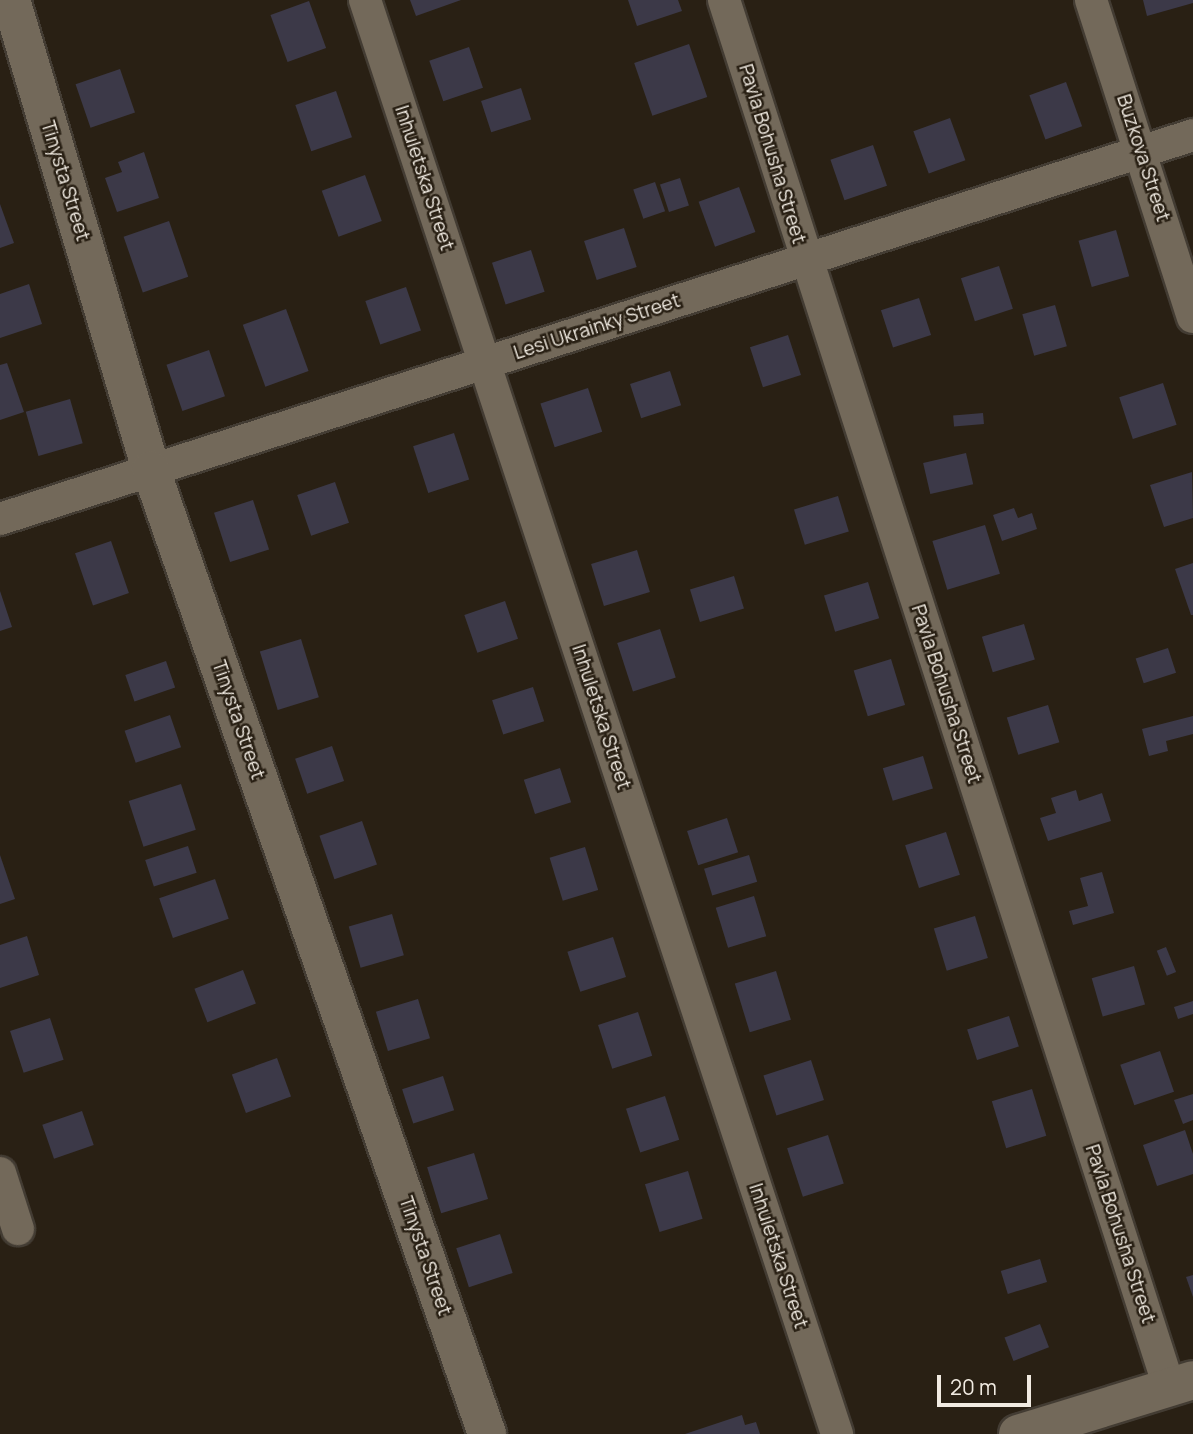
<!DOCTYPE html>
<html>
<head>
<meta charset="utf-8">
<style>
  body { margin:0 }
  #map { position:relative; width:1193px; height:1434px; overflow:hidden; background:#292014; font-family:Manrope,sans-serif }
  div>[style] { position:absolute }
  .building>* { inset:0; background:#3c3948; transform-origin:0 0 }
  .roads { filter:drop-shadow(2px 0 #433c33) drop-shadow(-2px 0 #433c33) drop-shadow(0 2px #433c33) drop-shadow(0 -2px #433c33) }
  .minor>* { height:32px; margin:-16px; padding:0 16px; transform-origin:16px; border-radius:16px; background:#73695a }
  .tertiary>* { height:38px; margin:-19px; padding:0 19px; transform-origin:19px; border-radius:19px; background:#73695a }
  span { translate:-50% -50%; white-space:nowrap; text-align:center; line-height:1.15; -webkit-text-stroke:5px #292014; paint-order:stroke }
  .street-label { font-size:19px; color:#f1ebe2 }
  .scale { position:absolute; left:937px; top:1375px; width:94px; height:32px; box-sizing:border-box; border:4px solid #f1ebe2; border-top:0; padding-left:9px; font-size:21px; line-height:24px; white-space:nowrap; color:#f1ebe2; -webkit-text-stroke:5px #292014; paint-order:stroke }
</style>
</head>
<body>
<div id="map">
  <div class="building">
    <div style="clip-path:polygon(410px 0,461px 0,416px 16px)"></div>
    <div style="clip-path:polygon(628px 0,678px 0,682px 11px,637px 26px)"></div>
    <div style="clip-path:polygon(1143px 0,1193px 0,1193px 3px,1147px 16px)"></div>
    <div style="left:309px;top:1px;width:50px;height:41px;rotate:70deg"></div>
    <div style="left:689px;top:44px;width:56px;height:58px;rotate:71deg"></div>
    <div style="left:469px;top:47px;width:43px;height:42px;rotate:71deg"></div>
    <div style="left:120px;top:69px;width:46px;height:47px;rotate:71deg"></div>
    <div style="left:1066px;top:82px;width:47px;height:39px;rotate:70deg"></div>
    <div style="left:521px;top:88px;width:33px;height:42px;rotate:72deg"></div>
    <div style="left:336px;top:91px;width:49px;height:43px;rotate:71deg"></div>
    <div style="left:950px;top:118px;width:45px;height:39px;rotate:70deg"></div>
    <div style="left:873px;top:145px;width:43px;height:45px;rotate:71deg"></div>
    <div style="clip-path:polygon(144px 152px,159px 198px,117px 212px,105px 178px,122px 172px,118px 162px)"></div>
    <div style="left:365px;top:175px;width:49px;height:46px;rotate:70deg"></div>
    <div style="left:680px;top:178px;width:29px;height:21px;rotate:72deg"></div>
    <div style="left:655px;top:182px;width:31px;height:23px;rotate:71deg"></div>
    <div style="left:739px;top:187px;width:48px;height:43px;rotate:70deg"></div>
    <div style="clip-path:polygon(0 204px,14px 243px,0 248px)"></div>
    <div style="left:169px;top:221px;width:59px;height:48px;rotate:71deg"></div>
    <div style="left:624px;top:228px;width:41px;height:42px;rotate:72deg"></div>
    <div style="left:1116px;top:230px;width:48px;height:39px;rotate:74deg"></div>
    <div style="left:531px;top:250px;width:44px;height:41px;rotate:72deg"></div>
    <div style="left:999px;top:266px;width:45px;height:40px;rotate:72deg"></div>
    <div style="clip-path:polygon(29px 284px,42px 324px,0 338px,0 294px)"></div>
    <div style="left:406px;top:287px;width:46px;height:43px;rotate:71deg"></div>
    <div style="left:919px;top:298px;width:39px;height:40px;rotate:72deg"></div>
    <div style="left:1055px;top:305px;width:43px;height:34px;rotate:74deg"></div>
    <div style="left:286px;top:309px;width:66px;height:46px;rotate:70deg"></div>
    <div style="left:788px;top:335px;width:42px;height:40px;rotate:72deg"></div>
    <div style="left:209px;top:350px;width:49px;height:45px;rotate:71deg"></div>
    <div style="clip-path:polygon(7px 363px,24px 412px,0 420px,0 365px)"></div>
    <div style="left:670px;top:371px;width:36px;height:42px;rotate:72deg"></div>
    <div style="left:1163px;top:383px;width:44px;height:46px;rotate:72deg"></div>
    <div style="left:588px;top:388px;width:46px;height:50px;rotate:72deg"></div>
    <div style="left:70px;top:399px;width:46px;height:46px;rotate:74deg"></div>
    <div style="left:983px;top:413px;width:11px;height:30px;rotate:85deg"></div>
    <div style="left:454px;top:433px;width:49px;height:43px;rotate:72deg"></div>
    <div style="left:966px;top:453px;width:32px;height:44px;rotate:77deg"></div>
    <div style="clip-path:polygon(1192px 472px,1193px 518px,1164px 527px,1150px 485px)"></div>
    <div style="left:335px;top:482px;width:43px;height:40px;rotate:71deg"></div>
    <div style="left:838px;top:496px;width:37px;height:46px;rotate:73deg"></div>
    <div style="left:253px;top:500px;width:52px;height:41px;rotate:72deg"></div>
    <div style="clip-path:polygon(1014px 508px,1018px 518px,1032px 513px,1037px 529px,1002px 541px,993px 515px)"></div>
    <div style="left:985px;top:525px;width:51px;height:55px;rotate:73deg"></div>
    <div style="left:111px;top:541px;width:55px;height:38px;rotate:71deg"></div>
    <div style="left:637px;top:550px;width:44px;height:48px;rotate:73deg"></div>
    <div style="clip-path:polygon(1193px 563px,1193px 615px,1191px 615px,1175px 569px)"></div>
    <div style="left:734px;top:576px;width:34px;height:46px;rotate:73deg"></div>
    <div style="left:868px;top:582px;width:38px;height:46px;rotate:73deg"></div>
    <div style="clip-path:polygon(0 591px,12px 627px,0 631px)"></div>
    <div style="left:505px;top:601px;width:40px;height:43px;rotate:71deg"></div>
    <div style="left:1024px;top:624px;width:37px;height:44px;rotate:73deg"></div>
    <div style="left:660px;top:629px;width:51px;height:45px;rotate:72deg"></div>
    <div style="left:301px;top:639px;width:61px;height:43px;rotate:73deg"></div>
    <div style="left:1168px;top:648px;width:26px;height:34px;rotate:72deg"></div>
    <div style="left:891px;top:659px;width:48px;height:39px;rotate:73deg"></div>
    <div style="left:166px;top:661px;width:28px;height:43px;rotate:71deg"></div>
    <div style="left:533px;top:687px;width:36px;height:43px;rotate:72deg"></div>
    <div style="left:1048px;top:705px;width:39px;height:43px;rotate:73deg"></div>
    <div style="left:170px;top:715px;width:34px;height:48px;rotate:71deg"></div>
    <div style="clip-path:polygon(1193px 716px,1193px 734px,1166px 741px,1168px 751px,1149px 756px,1142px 729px)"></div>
    <div style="left:332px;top:746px;width:37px;height:39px;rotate:71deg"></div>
    <div style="left:923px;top:756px;width:34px;height:42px;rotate:73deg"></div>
    <div style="left:560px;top:768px;width:36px;height:38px;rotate:72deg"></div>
    <div style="left:181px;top:784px;width:48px;height:55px;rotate:72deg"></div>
    <div style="clip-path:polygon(1076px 790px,1079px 801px,1102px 793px,1111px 821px,1048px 841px,1040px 818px,1056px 813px,1051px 798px)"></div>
    <div style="left:727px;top:818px;width:36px;height:42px;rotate:72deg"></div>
    <div style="left:362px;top:821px;width:46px;height:45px;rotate:71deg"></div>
    <div style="left:946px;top:832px;width:45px;height:43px;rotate:72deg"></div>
    <div style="left:188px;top:846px;width:28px;height:45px;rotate:72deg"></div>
    <div style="left:585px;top:847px;width:45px;height:37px;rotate:73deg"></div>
    <div style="clip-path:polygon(0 855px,15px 899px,0 904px)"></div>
    <div style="left:749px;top:855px;width:28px;height:47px;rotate:73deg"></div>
    <div style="clip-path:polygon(1102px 872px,1114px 913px,1073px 925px,1069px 911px,1088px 906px,1080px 878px)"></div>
    <div style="left:215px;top:879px;width:42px;height:59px;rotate:71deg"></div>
    <div style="left:754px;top:896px;width:42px;height:40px;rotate:73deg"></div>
    <div style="left:392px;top:914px;width:43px;height:45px;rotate:74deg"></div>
    <div style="left:975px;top:916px;width:44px;height:43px;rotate:73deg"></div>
    <div style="clip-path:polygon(27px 936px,39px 975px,0 988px,0 945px)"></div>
    <div style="left:613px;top:937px;width:42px;height:48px;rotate:72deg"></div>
    <div style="left:1166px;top:947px;width:27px;height:10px;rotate:68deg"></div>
    <div style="left:1134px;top:966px;width:40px;height:44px;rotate:74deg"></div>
    <div style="left:243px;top:970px;width:36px;height:52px;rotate:69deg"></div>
    <div style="left:776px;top:971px;width:51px;height:43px;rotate:73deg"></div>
    <div style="left:418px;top:999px;width:41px;height:44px;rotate:73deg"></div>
    <div style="clip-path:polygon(1193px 1001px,1193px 1014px,1178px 1019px,1174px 1007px)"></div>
    <div style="left:638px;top:1012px;width:46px;height:42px;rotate:72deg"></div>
    <div style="left:1009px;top:1016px;width:32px;height:44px;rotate:72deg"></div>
    <div style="left:50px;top:1018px;width:44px;height:42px;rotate:72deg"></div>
    <div style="left:1160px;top:1051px;width:43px;height:42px;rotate:71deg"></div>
    <div style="left:277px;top:1058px;width:41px;height:48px;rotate:70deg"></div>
    <div style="left:811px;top:1060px;width:42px;height:50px;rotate:72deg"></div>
    <div style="left:443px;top:1076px;width:36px;height:43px;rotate:72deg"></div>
    <div style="left:1032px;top:1089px;width:49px;height:42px;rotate:73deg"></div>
    <div style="clip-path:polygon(1193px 1094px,1193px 1120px,1183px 1124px,1174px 1100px)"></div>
    <div style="left:665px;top:1096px;width:46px;height:41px;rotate:72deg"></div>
    <div style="left:82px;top:1111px;width:36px;height:42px;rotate:71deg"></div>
    <div style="clip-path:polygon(1185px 1130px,1193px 1154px,1193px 1174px,1157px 1186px,1143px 1145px)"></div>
    <div style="left:828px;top:1135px;width:51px;height:43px;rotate:72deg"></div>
    <div style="left:474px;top:1153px;width:48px;height:49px;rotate:73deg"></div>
    <div style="left:688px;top:1171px;width:50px;height:45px;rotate:73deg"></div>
    <div style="left:500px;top:1234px;width:41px;height:46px;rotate:72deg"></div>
    <div style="left:1040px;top:1259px;width:24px;height:41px;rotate:73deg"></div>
    <div style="clip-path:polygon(1193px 1275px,1193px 1297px,1186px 1277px)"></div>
    <div style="left:1040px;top:1324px;width:25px;height:38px;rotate:69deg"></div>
    <div style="clip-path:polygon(742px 1415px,745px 1425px,756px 1422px,760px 1434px,685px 1434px)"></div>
  </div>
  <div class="roads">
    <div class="minor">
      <div style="left:365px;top:0;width:1510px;rotate:71.78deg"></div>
      <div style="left:724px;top:0;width:1457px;rotate:72.21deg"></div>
      <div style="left:1091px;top:0;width:333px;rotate:72.2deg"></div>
      <div style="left:0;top:519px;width:1253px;rotate:-17.84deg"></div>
      <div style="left:0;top:1173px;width:59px;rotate:72.2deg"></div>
    </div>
    <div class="tertiary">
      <div style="left:11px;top:0;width:490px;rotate:73.4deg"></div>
      <div style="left:151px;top:470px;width:1021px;rotate:70.78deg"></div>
      <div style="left:1018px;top:1434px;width:183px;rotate:-17.1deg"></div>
    </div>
  </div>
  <div class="street-label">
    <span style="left:772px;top:154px;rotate:73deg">Pavla Bohusha Street</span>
    <span style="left:1143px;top:158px;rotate:72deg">Buzkova Street</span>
    <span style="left:424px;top:178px;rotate:72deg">Inhuletska Street</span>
    <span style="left:65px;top:181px;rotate:73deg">Tinysta Street</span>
    <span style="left:597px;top:327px;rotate:-18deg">Lesi Ukrainky Street</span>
    <span style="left:946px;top:694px;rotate:72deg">Pavla Bohusha Street</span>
    <span style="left:601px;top:717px;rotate:72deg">Inhuletska Street</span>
    <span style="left:238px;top:720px;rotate:71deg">Tinysta Street</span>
    <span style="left:1120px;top:1234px;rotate:72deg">Pavla Bohusha Street</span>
    <span style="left:425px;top:1256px;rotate:71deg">Tinysta Street</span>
    <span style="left:778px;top:1256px;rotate:72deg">Inhuletska Street</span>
  </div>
  <div class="scale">20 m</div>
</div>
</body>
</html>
